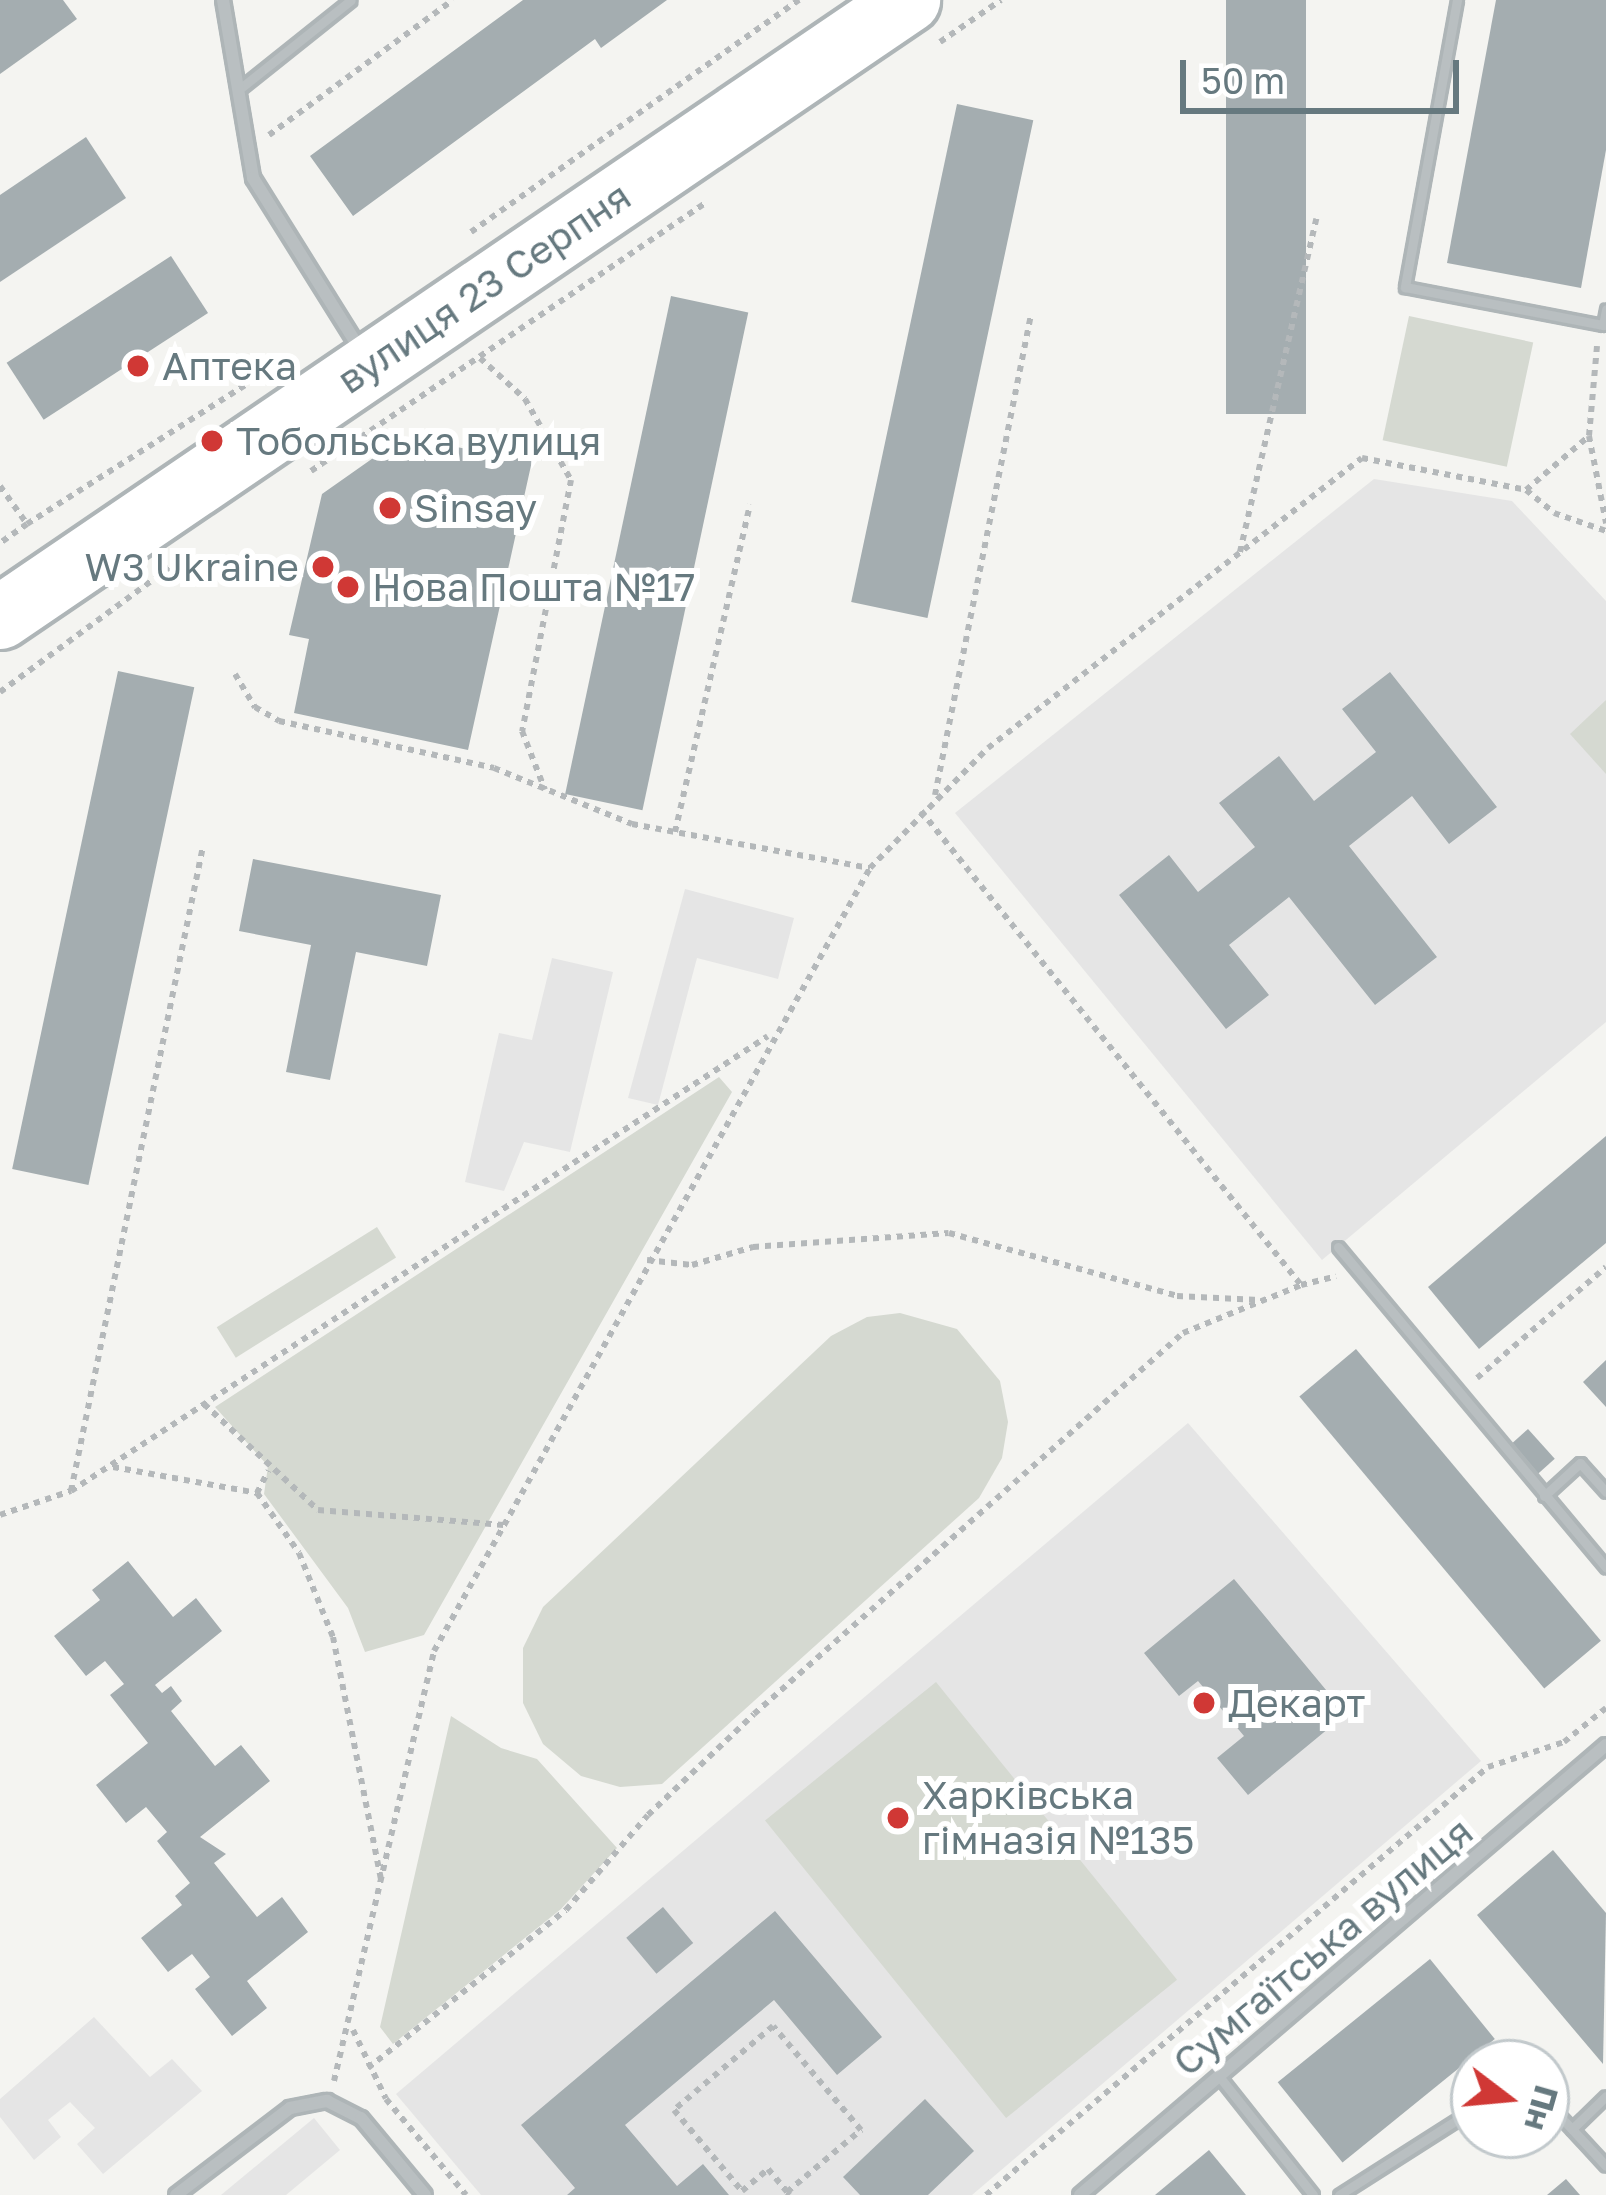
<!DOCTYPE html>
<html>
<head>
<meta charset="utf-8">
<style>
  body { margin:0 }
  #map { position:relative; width:1606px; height:2195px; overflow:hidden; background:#f4f4f1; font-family:"Golos Text",sans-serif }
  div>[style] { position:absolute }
  .built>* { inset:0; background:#e5e5e5 }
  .green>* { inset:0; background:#d5d9d1; transform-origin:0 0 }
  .building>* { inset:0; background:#a4adb0; transform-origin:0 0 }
  .path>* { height:6px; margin-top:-3px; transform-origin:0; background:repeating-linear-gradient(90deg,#b4b8ba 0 6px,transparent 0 12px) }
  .roads { filter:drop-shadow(3px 0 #aeb5b7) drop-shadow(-3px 0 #aeb5b7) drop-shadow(0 3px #aeb5b7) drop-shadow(0 -3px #aeb5b7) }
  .lane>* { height:9px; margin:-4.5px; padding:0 4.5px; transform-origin:4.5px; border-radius:4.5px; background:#b9bfc1 }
  .street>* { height:12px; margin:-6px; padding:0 6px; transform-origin:6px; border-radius:6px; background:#b9bfc1 }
  .secondary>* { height:63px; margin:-31.5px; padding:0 31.5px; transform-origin:31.5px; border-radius:31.5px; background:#fff }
  .dots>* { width:33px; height:33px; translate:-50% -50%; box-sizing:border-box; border:6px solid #fff; border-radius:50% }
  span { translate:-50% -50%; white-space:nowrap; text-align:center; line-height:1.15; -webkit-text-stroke:12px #fff; paint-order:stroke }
  .street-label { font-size:39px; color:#66797f }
  .poi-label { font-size:39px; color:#66797f }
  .left { translate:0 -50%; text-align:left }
  .right { translate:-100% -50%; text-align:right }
  .north { position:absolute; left:1450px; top:2039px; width:120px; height:120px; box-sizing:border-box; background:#fff; border:3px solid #c2c9cc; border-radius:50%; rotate:106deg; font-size:33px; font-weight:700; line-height:48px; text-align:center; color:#66797f }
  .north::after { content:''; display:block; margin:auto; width:42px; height:54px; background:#d03835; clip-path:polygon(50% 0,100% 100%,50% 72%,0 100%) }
  .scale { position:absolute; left:1180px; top:60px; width:279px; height:54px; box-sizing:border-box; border:6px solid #66797f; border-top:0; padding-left:15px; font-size:36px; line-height:42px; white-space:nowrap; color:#66797f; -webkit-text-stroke:9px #fff; paint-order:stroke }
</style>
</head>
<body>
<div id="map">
  <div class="built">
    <div style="clip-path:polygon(1374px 479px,1512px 501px,1606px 601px,1606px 1022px,1322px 1260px,955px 813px)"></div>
    <div style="clip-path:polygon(685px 889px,794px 918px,778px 979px,697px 958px,658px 1105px,628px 1098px)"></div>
    <div style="clip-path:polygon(552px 958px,613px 972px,570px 1152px,524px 1142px,504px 1191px,465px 1182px,499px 1033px,532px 1040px)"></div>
    <div style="clip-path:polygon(1188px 1423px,1481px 1761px,972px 2195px,481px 2195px,396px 2094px)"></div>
    <div style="clip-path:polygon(94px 2017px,150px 2077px,172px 2059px,202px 2091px,103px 2174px,77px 2144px,95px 2128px,70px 2102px,48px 2120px,61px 2137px,34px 2160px,0 2117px,0 2099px)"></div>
    <div style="clip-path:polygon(314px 2118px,340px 2150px,286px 2195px,221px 2195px)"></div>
  </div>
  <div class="green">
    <div style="left:1409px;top:316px;width:127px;height:127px;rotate:12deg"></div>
    <div style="clip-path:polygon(1606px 700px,1606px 774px,1570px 734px)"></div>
    <div style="clip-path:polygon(719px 1077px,732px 1092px,424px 1635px,365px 1652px,348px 1608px,264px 1494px,268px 1466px,215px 1407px)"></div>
    <div style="left:377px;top:1227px;width:36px;height:189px;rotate:58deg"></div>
    <div style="clip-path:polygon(900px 1313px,957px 1329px,1000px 1381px,1008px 1422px,1002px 1458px,979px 1498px,662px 1784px,620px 1787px,581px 1776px,543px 1744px,523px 1703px,523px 1648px,543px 1607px,831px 1336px,867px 1317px)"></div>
    <div style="left:936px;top:1682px;width:383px;height:220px;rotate:51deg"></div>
    <div style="clip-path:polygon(451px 1716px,501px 1748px,537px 1759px,617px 1848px,561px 1909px,393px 2044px,380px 2027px)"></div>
  </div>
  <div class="building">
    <div style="clip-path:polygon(0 0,63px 0,77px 19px,0 74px)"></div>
    <div style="clip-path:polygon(523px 0,667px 0,601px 48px,595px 39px,353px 216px,310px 156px)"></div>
    <div style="left:1226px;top:0;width:80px;height:414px"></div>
    <div style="clip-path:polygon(1496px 0,1606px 0,1606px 150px,1581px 288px,1447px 263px)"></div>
    <div style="left:957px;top:104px;width:78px;height:509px;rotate:12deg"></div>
    <div style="clip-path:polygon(86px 137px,126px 198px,0 282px,0 195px)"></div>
    <div style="left:171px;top:256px;width:68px;height:196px;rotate:57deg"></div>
    <div style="left:671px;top:296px;width:79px;height:509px;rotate:12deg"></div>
    <div style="clip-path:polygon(403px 437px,532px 461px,468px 750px,294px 713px,309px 639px,289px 635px,322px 494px)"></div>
    <div style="left:118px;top:671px;width:78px;height:509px;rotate:12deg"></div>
    <div style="clip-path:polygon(1390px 672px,1497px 807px,1449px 844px,1412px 796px,1349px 846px,1437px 957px,1375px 1005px,1289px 897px,1229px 945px,1269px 995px,1226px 1029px,1119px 895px,1169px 855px,1198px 892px,1255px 847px,1219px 803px,1279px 756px,1314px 801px,1376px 752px,1342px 709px)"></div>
    <div style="clip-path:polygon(253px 859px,441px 895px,427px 966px,356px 952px,330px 1080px,286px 1072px,311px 945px,239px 931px)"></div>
    <div style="clip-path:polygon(1606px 1136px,1606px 1243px,1479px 1349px,1428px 1287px)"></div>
    <div style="left:1356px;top:1349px;width:381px;height:74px;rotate:50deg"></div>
    <div style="clip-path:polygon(1606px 1360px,1606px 1407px,1583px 1382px)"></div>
    <div style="left:1528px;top:1429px;width:40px;height:24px;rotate:48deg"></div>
    <div style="clip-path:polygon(128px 1561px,173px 1617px,196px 1598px,222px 1631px,155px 1685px,162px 1693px,171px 1686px,182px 1701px,171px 1711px,215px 1766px,241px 1745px,270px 1781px,200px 1837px,226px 1854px,214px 1863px,257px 1917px,282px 1897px,308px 1932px,247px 1981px,267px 2008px,232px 2036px,195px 1989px,210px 1977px,192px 1954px,168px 1972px,141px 1938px,182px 1905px,175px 1896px,190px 1883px,157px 1841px,167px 1832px,146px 1807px,126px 1823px,96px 1785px,148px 1743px,110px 1695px,124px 1684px,105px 1661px,86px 1676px,54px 1636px,100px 1600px,92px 1590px)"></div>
    <div style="clip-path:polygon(1234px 1579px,1346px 1714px,1248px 1795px,1217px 1758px,1244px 1736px,1198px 1681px,1179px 1696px,1144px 1653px)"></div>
    <div style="clip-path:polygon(1553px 1850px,1606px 1913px,1603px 2064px,1477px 1915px)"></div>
    <div style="left:663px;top:1907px;width:47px;height:48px;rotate:50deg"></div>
    <div style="clip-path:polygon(775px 1911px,882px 2037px,837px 2075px,774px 2000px,625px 2125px,677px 2186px,703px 2164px,729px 2195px,567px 2195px,575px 2188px,521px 2125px)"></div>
    <div style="left:1430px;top:1959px;width:103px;height:196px;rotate:51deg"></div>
    <div style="clip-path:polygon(925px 2099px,974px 2151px,928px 2195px,860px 2195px,843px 2177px)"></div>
    <div style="clip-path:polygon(1209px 2150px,1246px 2195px,1155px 2195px)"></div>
    <div style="clip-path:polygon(1566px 2179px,1580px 2195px,1547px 2195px)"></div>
  </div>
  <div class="path">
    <div style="left:940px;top:42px;width:74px;rotate:-34.5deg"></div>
    <div style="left:269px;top:135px;width:228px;rotate:-36.3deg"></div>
    <div style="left:471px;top:232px;width:402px;rotate:-35.3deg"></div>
    <div style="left:1597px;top:346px;width:90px;rotate:95.1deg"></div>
    <div style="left:1589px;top:436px;width:89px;rotate:78.9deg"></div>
    <div style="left:480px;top:358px;width:61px;rotate:42.3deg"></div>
    <div style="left:525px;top:399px;width:93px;rotate:60.4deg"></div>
    <div style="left:571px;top:480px;width:256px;rotate:101deg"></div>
    <div style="left:522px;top:731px;width:63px;rotate:68.7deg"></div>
    <div style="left:311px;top:471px;width:479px;rotate:-34.2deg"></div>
    <div style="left:0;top:486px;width:47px;rotate:54.6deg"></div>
    <div style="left:27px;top:524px;width:33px;rotate:145deg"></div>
    <div style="left:1526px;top:490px;width:83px;rotate:-40.6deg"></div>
    <div style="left:27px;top:524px;width:277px;rotate:-32.5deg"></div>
    <div style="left:1240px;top:552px;width:342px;rotate:-77.1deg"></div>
    <div style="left:235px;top:674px;width:39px;rotate:59deg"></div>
    <div style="left:255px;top:707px;width:28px;rotate:30deg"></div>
    <div style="left:279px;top:721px;width:220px;rotate:12.3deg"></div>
    <div style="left:494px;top:768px;width:149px;rotate:22.1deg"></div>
    <div style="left:632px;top:824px;width:242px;rotate:10.5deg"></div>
    <div style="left:0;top:692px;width:225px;rotate:-36.3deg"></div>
    <div style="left:935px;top:795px;width:490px;rotate:-78.7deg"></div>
    <div style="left:921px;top:811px;width:608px;rotate:51.28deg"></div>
    <div style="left:1301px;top:1285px;width:36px;rotate:-14deg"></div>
    <div style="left:675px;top:832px;width:336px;rotate:-77.1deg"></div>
    <div style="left:647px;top:1260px;width:45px;rotate:6.3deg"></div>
    <div style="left:692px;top:1265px;width:64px;rotate:-16.4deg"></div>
    <div style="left:753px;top:1247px;width:196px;rotate:-4.1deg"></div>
    <div style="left:949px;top:1233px;width:237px;rotate:15.4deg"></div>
    <div style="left:1177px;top:1296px;width:82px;rotate:2.8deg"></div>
    <div style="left:1477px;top:1378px;width:170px;rotate:-40.7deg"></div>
    <div style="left:204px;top:1404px;width:156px;rotate:42.9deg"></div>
    <div style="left:318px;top:1510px;width:186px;rotate:4.6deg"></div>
    <div style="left:113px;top:1467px;width:146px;rotate:10.2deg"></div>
    <div style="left:257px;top:1493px;width:73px;rotate:55deg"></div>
    <div style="left:299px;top:1553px;width:91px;rotate:68deg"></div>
    <div style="left:333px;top:1637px;width:247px;rotate:78.8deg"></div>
    <div style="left:71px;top:1491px;width:658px;rotate:-78.43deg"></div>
    <div style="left:257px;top:1493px;width:25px;rotate:-63deg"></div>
    <div style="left:0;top:1515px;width:75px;rotate:-18.7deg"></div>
    <div style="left:71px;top:1491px;width:832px;rotate:-33.14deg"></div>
    <div style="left:353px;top:2030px;width:76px;rotate:64.4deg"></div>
    <div style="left:386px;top:2099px;width:125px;rotate:50.2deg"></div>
    <div style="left:368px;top:2068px;width:253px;rotate:-38.6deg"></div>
    <div style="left:566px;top:1910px;width:125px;rotate:-49.2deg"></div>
    <div style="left:648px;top:1815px;width:146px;rotate:-43.6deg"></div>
    <div style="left:754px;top:1714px;width:574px;rotate:-41.61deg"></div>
    <div style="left:1183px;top:1333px;width:127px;rotate:-22.1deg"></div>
    <div style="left:334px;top:2081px;width:441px;rotate:-76.9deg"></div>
    <div style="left:434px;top:1651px;width:896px;rotate:-60.89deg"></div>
    <div style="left:870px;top:868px;width:168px;rotate:-45.5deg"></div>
    <div style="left:988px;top:748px;width:473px;rotate:-37.8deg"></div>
    <div style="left:1362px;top:458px;width:167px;rotate:11deg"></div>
    <div style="left:1526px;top:490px;width:36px;rotate:39deg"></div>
    <div style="left:1554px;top:513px;width:55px;rotate:19.1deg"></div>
    <div style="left:787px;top:2192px;width:97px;rotate:-40deg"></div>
    <div style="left:861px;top:2130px;width:136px;rotate:-130.2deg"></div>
    <div style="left:773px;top:2026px;width:130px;rotate:139.7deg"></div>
    <div style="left:674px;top:2110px;width:106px;rotate:50deg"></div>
    <div style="left:742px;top:2191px;width:34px;rotate:-40deg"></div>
    <div style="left:768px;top:2169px;width:30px;rotate:50deg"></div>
    <div style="left:787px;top:2192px;width:4px;rotate:45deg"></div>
    <div style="left:986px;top:2195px;width:660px;rotate:-40.45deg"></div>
    <div style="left:1488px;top:1767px;width:80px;rotate:-18.2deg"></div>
    <div style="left:1564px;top:1742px;width:54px;rotate:-39deg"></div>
  </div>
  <div class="roads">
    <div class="lane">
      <div style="left:1457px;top:0;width:292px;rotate:100.3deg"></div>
      <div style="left:1405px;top:287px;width:202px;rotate:10.9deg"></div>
      <div style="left:1603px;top:325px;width:16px;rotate:-79deg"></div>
      <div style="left:242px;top:87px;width:139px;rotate:-38.6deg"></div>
      <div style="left:1338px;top:1247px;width:418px;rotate:50.1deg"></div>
      <div style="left:1544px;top:1496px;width:49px;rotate:-42.5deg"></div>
      <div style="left:1580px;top:1463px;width:39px;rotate:48deg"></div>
      <div style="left:1218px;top:2075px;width:153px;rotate:51.6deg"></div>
      <div style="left:1546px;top:2101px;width:88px;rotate:47.3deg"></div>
      <div style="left:1572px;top:2129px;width:47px;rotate:-44.1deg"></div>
      <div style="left:1339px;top:2195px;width:160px;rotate:-32.5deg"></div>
    </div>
    <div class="street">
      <div style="left:223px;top:0;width:181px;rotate:80.4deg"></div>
      <div style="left:253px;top:178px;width:202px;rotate:58deg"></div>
      <div style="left:176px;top:2195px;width:143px;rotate:-37.3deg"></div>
      <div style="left:290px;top:2108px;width:38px;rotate:-11deg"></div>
      <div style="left:327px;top:2101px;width:38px;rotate:27deg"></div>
      <div style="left:361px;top:2118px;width:100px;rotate:50.3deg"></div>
      <div style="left:1080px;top:2195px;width:692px;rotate:-40.55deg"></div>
    </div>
    <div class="secondary">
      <div style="left:0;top:617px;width:1098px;rotate:-34.2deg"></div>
    </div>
  </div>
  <div class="dots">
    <div style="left:138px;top:366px;background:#d03835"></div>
    <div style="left:212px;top:441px;background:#d03835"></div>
    <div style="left:390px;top:508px;background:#d03835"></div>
    <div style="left:323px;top:567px;background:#d03835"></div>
    <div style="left:348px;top:587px;background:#d03835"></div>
    <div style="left:1204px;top:1703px;background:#d03835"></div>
    <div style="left:898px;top:1818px;background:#d03835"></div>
  </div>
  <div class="street-label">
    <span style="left:484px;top:288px;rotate:-34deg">вулиця 23 Серпня</span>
    <span style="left:1323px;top:1947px;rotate:-40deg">Сумгаїтська вулиця</span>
  </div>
  <div class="poi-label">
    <span class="left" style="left:162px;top:366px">Аптека</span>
    <span class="left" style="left:236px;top:441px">Тобольська вулиця</span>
    <span class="left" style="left:414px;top:508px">Sinsay</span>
    <span class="right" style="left:299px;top:567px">W3 Ukraine</span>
    <span class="left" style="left:372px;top:587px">Нова Пошта №17</span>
    <span class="left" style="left:1228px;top:1703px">Декарт</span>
    <span class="left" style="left:922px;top:1818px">Харківська<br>гімназія №135</span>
  </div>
  <div class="north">Пн</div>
  <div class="scale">50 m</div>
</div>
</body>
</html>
